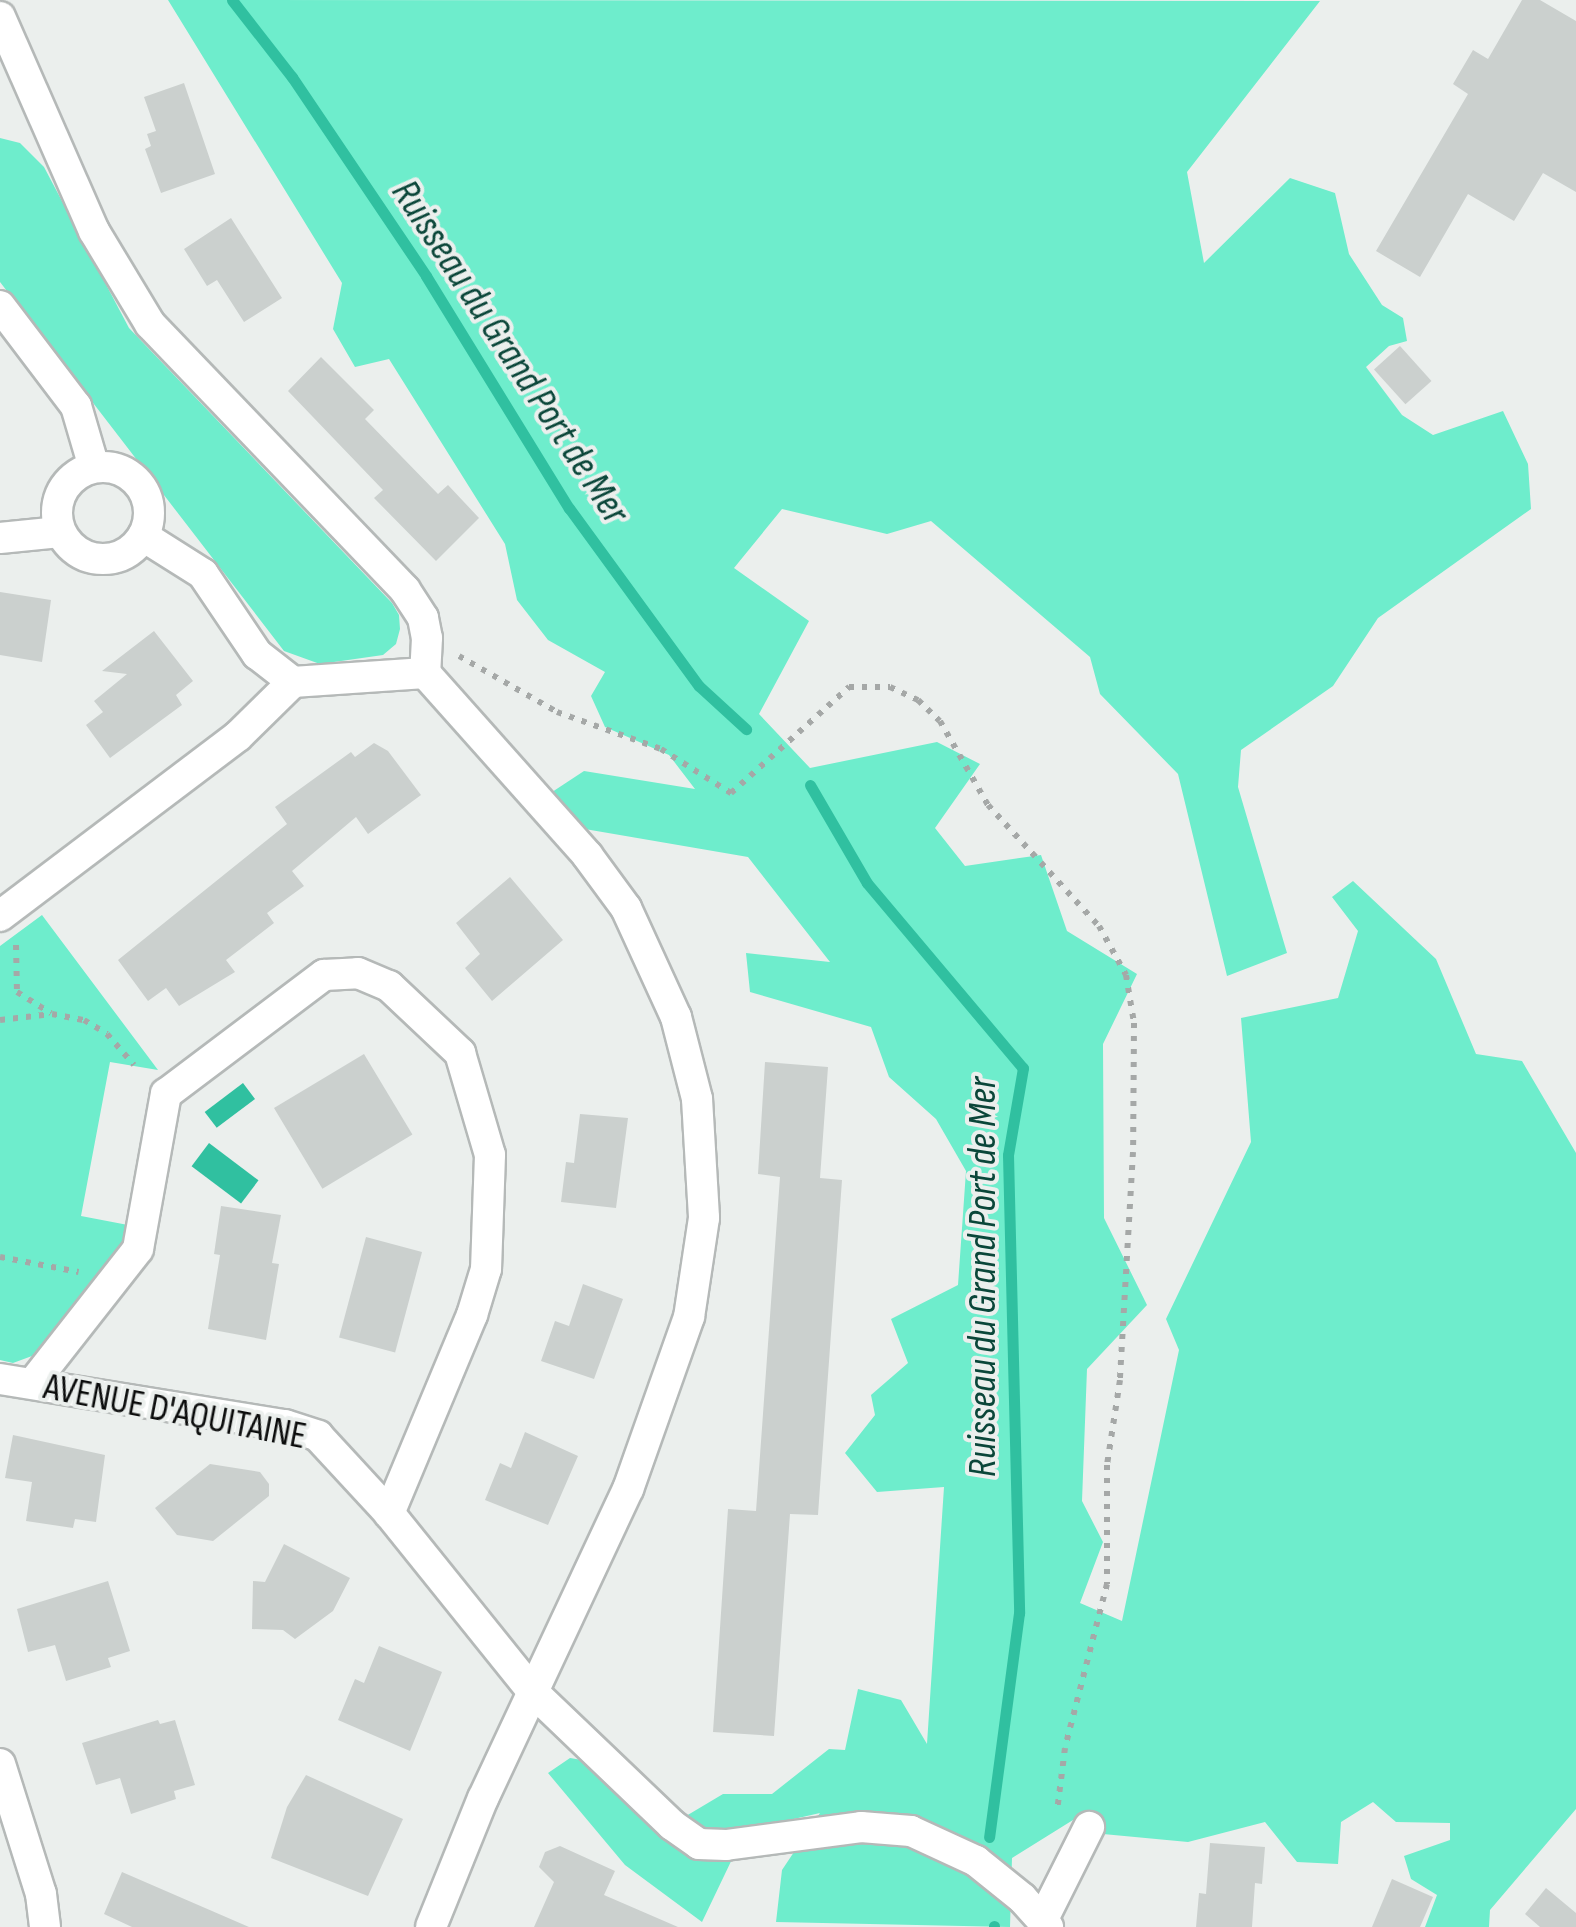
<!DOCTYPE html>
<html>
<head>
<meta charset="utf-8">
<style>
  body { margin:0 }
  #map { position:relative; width:1576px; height:1927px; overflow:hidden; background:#ebefed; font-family:"Sofia Sans Condensed",sans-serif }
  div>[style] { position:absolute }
  .green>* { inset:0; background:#6eedcc }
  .water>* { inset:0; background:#30c0a0; transform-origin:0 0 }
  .stream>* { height:11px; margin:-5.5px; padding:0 5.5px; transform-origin:5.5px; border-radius:5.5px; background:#30c0a0 }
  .building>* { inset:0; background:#cbd0ce; transform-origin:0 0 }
  .path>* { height:6px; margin-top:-3px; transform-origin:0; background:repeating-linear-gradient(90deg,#a5a8a7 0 5px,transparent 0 13px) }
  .roads { filter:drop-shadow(2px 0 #b5b9b8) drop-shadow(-2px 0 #b5b9b8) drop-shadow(0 2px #b5b9b8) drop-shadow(0 -2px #b5b9b8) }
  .street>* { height:30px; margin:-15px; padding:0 15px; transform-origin:15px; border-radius:15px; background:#fff }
  .street>.ring { margin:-15px; padding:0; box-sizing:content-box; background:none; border:30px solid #fff; border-radius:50% }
  span { translate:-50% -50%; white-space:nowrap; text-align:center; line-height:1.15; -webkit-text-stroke:8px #ebefed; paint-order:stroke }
  .street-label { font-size:38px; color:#0b0c0c }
  .water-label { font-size:40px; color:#0a4639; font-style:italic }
</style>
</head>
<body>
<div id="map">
  <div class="green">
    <div style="clip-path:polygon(168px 0,1320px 1px,1187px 172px,1204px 263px,1290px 178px,1335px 193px,1349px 254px,1382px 305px,1403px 318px,1407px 341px,1389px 346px,1366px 367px,1402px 415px,1433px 435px,1503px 411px,1528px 464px,1531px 509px,1378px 618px,1333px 686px,1241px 750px,1238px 787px,1287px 953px,1227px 976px,1178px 774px,1100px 694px,1090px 657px,931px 521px,887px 534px,782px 509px,734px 568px,809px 621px,759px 714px,810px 768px,937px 742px,980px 764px,935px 828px,965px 866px,1041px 855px,1067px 931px,1137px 974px,1103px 1044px,1104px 1218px,1147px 1305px,1087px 1369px,1082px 1501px,1103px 1542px,1080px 1603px,1122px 1621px,1179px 1350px,1166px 1319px,1251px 1142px,1241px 1018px,1338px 998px,1358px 931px,1332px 897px,1353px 881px,1436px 959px,1476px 1054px,1522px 1061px,1576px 1153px,1576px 1809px,1490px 1910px,1489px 1927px,1425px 1927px,1437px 1895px,1411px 1879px,1404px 1856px,1450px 1840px,1450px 1823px,1396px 1822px,1373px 1802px,1341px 1822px,1338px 1864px,1297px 1862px,1265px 1822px,1188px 1842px,1103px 1834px,1073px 1820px,1012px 1858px,1010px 1927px,776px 1922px,782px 1870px,820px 1813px,746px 1830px,702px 1922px,625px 1865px,548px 1773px,570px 1758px,624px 1767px,681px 1819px,723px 1794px,772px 1794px,829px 1749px,845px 1750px,858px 1689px,901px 1700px,927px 1744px,944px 1487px,877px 1492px,845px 1453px,875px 1415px,871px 1395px,908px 1363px,891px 1319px,958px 1285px,966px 1171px,936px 1119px,889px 1077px,871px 1027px,750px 992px,746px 953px,830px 962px,748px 857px,579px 828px,546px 796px,584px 771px,695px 789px,669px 755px,605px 727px,591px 696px,605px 672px,548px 640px,517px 600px,505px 544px,389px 359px,355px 367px,333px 329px,342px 283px)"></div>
    <div style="clip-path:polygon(0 138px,20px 143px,44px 167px,129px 328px,392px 603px,399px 615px,400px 629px,396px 644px,383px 655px,320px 664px,284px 651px,0 282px)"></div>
    <div style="clip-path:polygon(42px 915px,158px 1070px,110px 1062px,81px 1216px,128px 1225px,122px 1250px,32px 1356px,13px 1363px,0 1360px,0 946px)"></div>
  </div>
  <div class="water">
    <div style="left:243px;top:1083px;width:20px;height:48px;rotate:53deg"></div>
    <div style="left:209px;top:1143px;width:62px;height:29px;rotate:37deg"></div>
  </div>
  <div class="stream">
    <div style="left:232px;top:0;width:98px;rotate:52.1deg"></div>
    <div style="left:292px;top:77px;width:240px;rotate:56deg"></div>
    <div style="left:426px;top:276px;width:273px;rotate:58.4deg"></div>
    <div style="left:569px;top:508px;width:220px;rotate:53.9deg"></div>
    <div style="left:699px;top:686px;width:64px;rotate:42.5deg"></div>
    <div style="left:810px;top:785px;width:113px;rotate:59.8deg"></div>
    <div style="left:867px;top:883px;width:242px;rotate:49.9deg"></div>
    <div style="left:1023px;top:1068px;width:88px;rotate:99.8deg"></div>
    <div style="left:1008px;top:1155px;width:458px;rotate:88.6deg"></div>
    <div style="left:1019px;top:1613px;width:226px;rotate:97.6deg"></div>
    <div style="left:994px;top:1927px;width:1px;rotate:-90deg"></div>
  </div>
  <div class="building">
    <div style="clip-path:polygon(1522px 0,1540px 0,1576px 21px,1576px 192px,1543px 173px,1514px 221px,1468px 194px,1420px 277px,1376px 251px,1468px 94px,1453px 84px,1473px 50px,1488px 59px)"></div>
    <div style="clip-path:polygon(184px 83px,215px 174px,161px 193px,145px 149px,151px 146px,147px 134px,156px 131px,144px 97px)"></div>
    <div style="clip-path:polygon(231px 218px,282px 298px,244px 322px,217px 280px,207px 286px,184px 249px)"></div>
    <div style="left:1400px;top:346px;width:47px;height:35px;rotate:48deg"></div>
    <div style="clip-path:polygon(321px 357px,374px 410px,365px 419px,438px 494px,448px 485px,479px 518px,436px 561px,374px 498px,383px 490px,288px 391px)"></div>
    <div style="clip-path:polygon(0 592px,51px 600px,42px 662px,0 655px)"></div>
    <div style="clip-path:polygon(154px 631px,193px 681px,176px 695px,182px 705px,110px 758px,86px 725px,103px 712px,94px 701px,127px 674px,102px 671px)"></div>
    <div style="clip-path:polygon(374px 743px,388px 751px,421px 795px,368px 834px,356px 817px,292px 871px,304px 886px,267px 913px,274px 923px,226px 960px,235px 972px,179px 1006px,166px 988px,148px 1001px,118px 960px,287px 824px,275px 807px,351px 752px,355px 757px)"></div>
    <div style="clip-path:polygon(510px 877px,563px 940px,492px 1001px,465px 968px,480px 954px,456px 923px)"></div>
    <div style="left:364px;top:1054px;width:94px;height:105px;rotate:59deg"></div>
    <div style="clip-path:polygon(765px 1062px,828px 1067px,820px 1178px,842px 1180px,818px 1515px,790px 1514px,774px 1736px,713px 1732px,728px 1509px,756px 1511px,780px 1177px,758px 1174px)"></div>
    <div style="clip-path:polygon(580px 1114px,628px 1118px,616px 1208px,561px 1202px,566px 1162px,574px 1163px)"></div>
    <div style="clip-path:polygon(221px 1206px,281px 1215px,272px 1263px,279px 1264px,266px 1340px,208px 1329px,220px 1255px,214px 1254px)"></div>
    <div style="left:366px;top:1237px;width:58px;height:104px;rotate:15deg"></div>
    <div style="clip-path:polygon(583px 1284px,623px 1299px,594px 1379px,541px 1361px,555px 1321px,569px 1326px)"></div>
    <div style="clip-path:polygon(525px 1432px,578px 1456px,548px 1525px,485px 1500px,500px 1463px,511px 1468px)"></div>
    <div style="clip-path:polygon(13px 1435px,105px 1455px,96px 1522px,75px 1519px,73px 1528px,26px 1521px,32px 1482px,5px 1478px)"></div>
    <div style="clip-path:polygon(210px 1464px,260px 1472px,269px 1484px,269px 1496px,213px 1541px,177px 1535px,155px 1508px)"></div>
    <div style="clip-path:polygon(284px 1544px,350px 1578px,333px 1611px,295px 1639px,283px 1630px,252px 1629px,253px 1581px,265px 1582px)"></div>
    <div style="clip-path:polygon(108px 1581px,130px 1651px,108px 1658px,111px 1667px,66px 1681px,55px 1645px,28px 1652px,17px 1609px)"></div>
    <div style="clip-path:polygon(379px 1646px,442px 1672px,410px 1751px,338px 1720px,355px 1679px,364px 1683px)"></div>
    <div style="clip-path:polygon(158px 1720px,160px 1724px,175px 1720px,195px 1785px,174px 1791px,176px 1799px,131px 1814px,120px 1778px,96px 1785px,82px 1743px)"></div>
    <div style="clip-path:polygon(306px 1775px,403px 1819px,368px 1896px,271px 1858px,287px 1807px)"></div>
    <div style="clip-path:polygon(1210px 1843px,1265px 1847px,1262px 1884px,1255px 1883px,1252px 1927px,1196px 1927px,1199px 1893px,1206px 1894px)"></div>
    <div style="clip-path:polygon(560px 1846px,615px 1871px,604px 1895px,678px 1927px,534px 1927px,554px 1882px,539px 1867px,545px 1852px)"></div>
    <div style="clip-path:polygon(122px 1872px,182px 1898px,249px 1927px,132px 1927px,104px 1914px)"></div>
    <div style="clip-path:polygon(1392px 1879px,1433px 1897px,1420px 1927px,1372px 1927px)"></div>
    <div style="clip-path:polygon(1546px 1888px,1576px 1913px,1576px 1927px,1540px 1927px,1525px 1914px)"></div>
  </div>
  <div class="path">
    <div style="left:459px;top:656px;width:113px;rotate:29.7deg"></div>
    <div style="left:557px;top:712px;width:110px;rotate:19.6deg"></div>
    <div style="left:661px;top:749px;width:83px;rotate:32.2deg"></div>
    <div style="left:731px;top:793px;width:159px;rotate:-41.9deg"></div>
    <div style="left:849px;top:687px;width:41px"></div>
    <div style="left:890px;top:687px;width:31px;rotate:25deg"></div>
    <div style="left:918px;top:700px;width:30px;rotate:44deg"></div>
    <div style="left:940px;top:721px;width:97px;rotate:60.3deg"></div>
    <div style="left:988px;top:805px;width:164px;rotate:47.5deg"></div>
    <div style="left:1099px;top:926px;width:56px;rotate:61.1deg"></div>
    <div style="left:1126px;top:975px;width:49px;rotate:80.5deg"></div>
    <div style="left:1134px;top:1023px;width:129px;rotate:90.4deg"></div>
    <div style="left:1133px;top:1152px;width:228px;rotate:93.3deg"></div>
    <div style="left:1120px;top:1380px;width:86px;rotate:98.7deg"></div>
    <div style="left:1107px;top:1465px;width:119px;rotate:90deg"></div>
    <div style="left:1107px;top:1584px;width:169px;rotate:104.4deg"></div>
    <div style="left:1065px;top:1748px;width:64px;rotate:97.2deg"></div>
    <div style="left:16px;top:945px;width:47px;rotate:88.8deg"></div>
    <div style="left:17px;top:992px;width:40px;rotate:32deg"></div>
    <div style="left:0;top:1020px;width:52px;rotate:-6.6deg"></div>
    <div style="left:52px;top:1014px;width:33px;rotate:11deg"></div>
    <div style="left:84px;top:1020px;width:27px;rotate:31deg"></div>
    <div style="left:107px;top:1034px;width:41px;rotate:48.9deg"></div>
    <div style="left:0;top:1257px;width:80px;rotate:10.8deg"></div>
  </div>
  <div class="roads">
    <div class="street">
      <div style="left:0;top:17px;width:234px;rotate:66.3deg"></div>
      <div style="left:94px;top:231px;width:109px;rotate:58.9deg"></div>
      <div style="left:150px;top:324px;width:368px;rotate:46.2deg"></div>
      <div style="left:405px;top:590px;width:33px;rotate:57deg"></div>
      <div style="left:423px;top:618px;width:20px;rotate:79deg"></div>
      <div style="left:427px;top:638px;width:35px;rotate:93deg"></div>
      <div style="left:425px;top:673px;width:244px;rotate:48.3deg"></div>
      <div style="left:587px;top:855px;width:66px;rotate:53.7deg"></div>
      <div style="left:626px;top:908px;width:120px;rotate:65.4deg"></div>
      <div style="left:676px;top:1017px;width:85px;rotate:75.6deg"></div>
      <div style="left:697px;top:1099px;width:119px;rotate:86.6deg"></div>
      <div style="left:704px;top:1218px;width:100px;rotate:98.6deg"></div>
      <div style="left:689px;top:1317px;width:182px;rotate:109.5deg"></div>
      <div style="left:628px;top:1489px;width:341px;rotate:115.1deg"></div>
      <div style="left:483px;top:1798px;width:139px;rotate:112deg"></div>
      <div style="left:0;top:306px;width:126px;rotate:52.8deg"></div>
      <div style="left:76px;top:406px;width:64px;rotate:73.6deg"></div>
      <div class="ring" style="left:57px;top:467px;width:62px;height:62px"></div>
      <div style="left:143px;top:536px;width:71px;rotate:32.3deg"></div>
      <div style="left:203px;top:574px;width:97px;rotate:56deg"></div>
      <div style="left:257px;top:654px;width:46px;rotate:37.9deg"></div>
      <div style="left:293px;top:682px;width:132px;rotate:-3.9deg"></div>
      <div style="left:0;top:538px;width:60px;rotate:-5.7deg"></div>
      <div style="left:0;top:916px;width:298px;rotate:-37.1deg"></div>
      <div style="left:238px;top:736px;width:77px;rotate:-44.5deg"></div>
      <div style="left:0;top:1379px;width:289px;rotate:9.2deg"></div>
      <div style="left:285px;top:1425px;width:35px;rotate:18deg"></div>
      <div style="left:318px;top:1436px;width:105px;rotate:47.3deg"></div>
      <div style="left:389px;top:1513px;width:228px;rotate:51.2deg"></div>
      <div style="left:532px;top:1691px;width:194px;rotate:43.7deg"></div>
      <div style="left:672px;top:1825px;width:33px;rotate:35deg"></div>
      <div style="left:699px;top:1844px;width:27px;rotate:2deg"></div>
      <div style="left:726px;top:1845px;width:136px;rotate:-7.6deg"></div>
      <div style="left:861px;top:1827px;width:50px;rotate:4.6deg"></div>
      <div style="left:911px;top:1831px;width:72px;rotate:24.8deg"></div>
      <div style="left:976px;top:1861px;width:59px;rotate:38.8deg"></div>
      <div style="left:1022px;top:1898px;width:39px;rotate:48deg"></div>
      <div style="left:33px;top:1383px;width:170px;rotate:-51.9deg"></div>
      <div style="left:138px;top:1249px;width:158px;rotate:-79.8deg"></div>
      <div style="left:166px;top:1094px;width:198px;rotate:-37deg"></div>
      <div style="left:324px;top:975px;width:34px;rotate:-3deg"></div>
      <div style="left:358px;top:973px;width:34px;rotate:23deg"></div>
      <div style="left:389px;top:986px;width:98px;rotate:43.3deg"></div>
      <div style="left:460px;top:1053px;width:106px;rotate:73.6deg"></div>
      <div style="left:490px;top:1155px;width:114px;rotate:92deg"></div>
      <div style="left:486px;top:1269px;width:48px;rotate:106.9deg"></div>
      <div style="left:472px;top:1315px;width:215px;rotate:112.7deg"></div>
      <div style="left:0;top:1764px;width:136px;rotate:72.5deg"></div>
      <div style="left:41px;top:1894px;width:33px;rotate:83deg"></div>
      <div style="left:1043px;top:1919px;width:103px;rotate:-63.4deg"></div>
    </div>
  </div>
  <div class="street-label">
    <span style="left:175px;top:1412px;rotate:11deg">AVENUE D'AQUITAINE</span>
  </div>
  <div class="water-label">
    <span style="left:510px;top:352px;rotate:57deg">Ruisseau du Grand Port de Mer</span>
    <span style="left:983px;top:1277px;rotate:-90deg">Ruisseau du Grand Port de Mer</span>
  </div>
</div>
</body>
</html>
